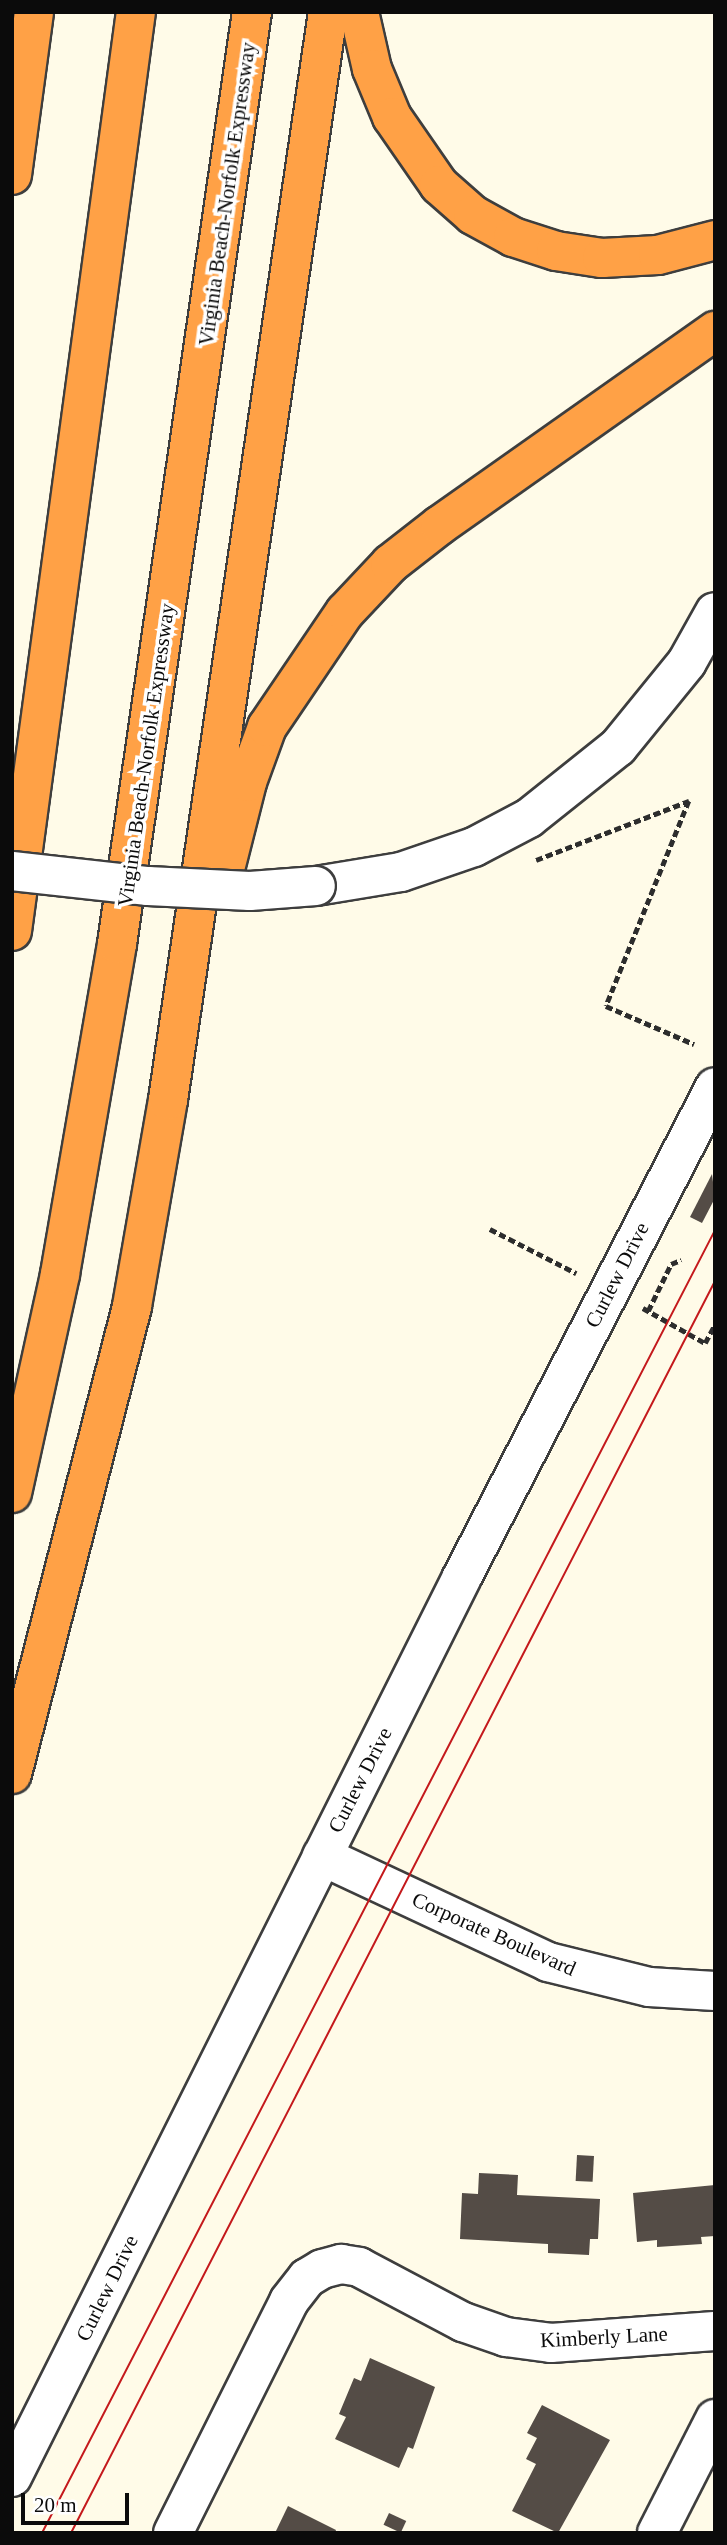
<!DOCTYPE html>
<html>
<head>
<meta charset="utf-8">
<style>
  body { margin:0 }
  #map { position:relative; width:727px; height:2545px; overflow:hidden; background:#fffbe8; font-family:"Times New Roman",serif }
  div>[style] { position:absolute }
  .building>* { inset:0; background:#544c46; transform-origin:0 0 }
  .path>* { height:4.5px; margin-top:-2.25px; transform-origin:0; background:repeating-linear-gradient(90deg,#2d2d2d 0 7px,transparent 0 10.5px) }
  .roads { filter:drop-shadow(2px 0 #3e3e3e) drop-shadow(-2px 0 #3e3e3e) drop-shadow(0 2px #3e3e3e) drop-shadow(0 -2px #3e3e3e) }
  .minor>* { height:38px; margin:-19px; padding:0 19px; transform-origin:19px; border-radius:19px; background:#fff }
  .highway>* { height:38px; margin:-19px; padding:0 19px; transform-origin:19px; border-radius:19px; background:#ffa146 }
  .tram>* { height:2px; margin:-1px; padding:0 1px; transform-origin:1px; border-radius:1px; background:#c4191c }
  .bridges { filter:drop-shadow(2px 0 #3e3e3e) drop-shadow(-2px 0 #3e3e3e) drop-shadow(0 2px #3e3e3e) drop-shadow(0 -2px #3e3e3e) }
  .minor-bridge>* { height:38px; margin:-19px; padding:0 19px; transform-origin:19px; border-radius:19px; background:#fff }
  span { translate:-50% -50%; white-space:nowrap; text-align:center; line-height:1.15; -webkit-text-stroke:7px #fff; paint-order:stroke }
  .street-label { font-size:21px; color:#0b0b0b }
  .frame { position:absolute; inset:0; border:14px solid #0b0b0b; pointer-events:none }
  .scale { position:absolute; left:21px; top:2493px; width:108px; height:32px; box-sizing:border-box; border:4px solid #0b0b0b; border-top:0; padding-left:9px; font-size:21px; line-height:24px; white-space:nowrap; color:#0b0b0b; -webkit-text-stroke:5px #fff; paint-order:stroke }
</style>
</head>
<body>
<div id="map">
  <div class="building">
    <div style="clip-path:polygon(712px 1174px,715px 1198px,702px 1223px,690px 1217px)"></div>
    <div style="left:577px;top:2155px;width:17px;height:26px;rotate:3deg"></div>
    <div style="clip-path:polygon(479px 2173px,518px 2175px,517px 2195px,600px 2199px,598px 2239px,590px 2239px,589px 2255px,548px 2253px,548px 2244px,460px 2239px,462px 2193px,478px 2194px)"></div>
    <div style="clip-path:polygon(715px 2185px,715px 2236px,701px 2237px,702px 2244px,657px 2247px,657px 2240px,637px 2242px,633px 2193px)"></div>
    <div style="clip-path:polygon(370px 2358px,435px 2387px,413px 2449px,408px 2447px,399px 2468px,335px 2439px,346px 2417px,339px 2414px,354px 2378px,361px 2381px)"></div>
    <div style="clip-path:polygon(542px 2405px,610px 2440px,558px 2533px,512px 2511px,536px 2464px,526px 2459px,537px 2438px,527px 2433px)"></div>
    <div style="clip-path:polygon(288px 2506px,336px 2530px,335px 2533px,275px 2533px)"></div>
    <div style="left:389px;top:2513px;width:19px;height:13px;rotate:25deg"></div>
  </div>
  <div class="path">
    <div style="left:536px;top:860px;width:164px;rotate:-21.1deg"></div>
    <div style="left:689px;top:801px;width:221px;rotate:112deg"></div>
    <div style="left:606px;top:1006px;width:96px;rotate:23.4deg"></div>
    <div style="left:490px;top:1229px;width:97px;rotate:27.1deg"></div>
    <div style="left:643px;top:1308px;width:71px;rotate:29.4deg"></div>
    <div style="left:705px;top:1343px;width:21px;rotate:-62deg"></div>
    <div style="left:648px;top:1311px;width:52px;rotate:-63.9deg"></div>
    <div style="left:671px;top:1264px;width:11px;rotate:-22deg"></div>
  </div>
  <div class="roads">
    <div class="minor">
      <div style="left:316px;top:886px;width:86px;rotate:-9.4deg"></div>
      <div style="left:401px;top:872px;width:77px;rotate:-18.9deg"></div>
      <div style="left:474px;top:847px;width:62px;rotate:-27.8deg"></div>
      <div style="left:529px;top:818px;width:114px;rotate:-38.6deg"></div>
      <div style="left:618px;top:747px;width:109px;rotate:-50.9deg"></div>
      <div style="left:687px;top:662px;width:57px;rotate:-60.8deg"></div>
      <div style="left:322px;top:1856px;width:250px;rotate:25.1deg"></div>
      <div style="left:548px;top:1962px;width:104px;rotate:13.9deg"></div>
      <div style="left:649px;top:1987px;width:66px;rotate:3.5deg"></div>
      <div style="left:12px;top:2477px;width:1006px;rotate:-63.43deg"></div>
      <div style="left:462px;top:1577px;width:551px;rotate:-62.69deg"></div>
      <div style="left:173px;top:2533px;width:259px;rotate:-63.4deg"></div>
      <div style="left:289px;top:2301px;width:29px;rotate:-52deg"></div>
      <div style="left:307px;top:2278px;width:17px;rotate:-31deg"></div>
      <div style="left:322px;top:2269px;width:20px;rotate:-15deg"></div>
      <div style="left:341px;top:2264px;width:18px;rotate:9deg"></div>
      <div style="left:359px;top:2267px;width:118px;rotate:27.9deg"></div>
      <div style="left:463px;top:2322px;width:46px;rotate:19.2deg"></div>
      <div style="left:506px;top:2337px;width:45px;rotate:7.6deg"></div>
      <div style="left:551px;top:2343px;width:164px;rotate:-4.2deg"></div>
      <div style="left:657px;top:2533px;width:128px;rotate:-63deg"></div>
    </div>
    <div class="highway">
      <div style="left:359px;top:12px;width:58px;rotate:77.2deg"></div>
      <div style="left:372px;top:69px;width:52px;rotate:67.4deg"></div>
      <div style="left:392px;top:117px;width:83px;rotate:55.3deg"></div>
      <div style="left:439px;top:185px;width:45px;rotate:41.4deg"></div>
      <div style="left:473px;top:215px;width:46px;rotate:28.8deg"></div>
      <div style="left:513px;top:237px;width:45px;rotate:18deg"></div>
      <div style="left:556px;top:251px;width:47px;rotate:8.7deg"></div>
      <div style="left:602px;top:258px;width:56px;rotate:-3.1deg"></div>
      <div style="left:658px;top:255px;width:59px;rotate:-14.7deg"></div>
      <div style="left:12px;top:175px;width:164px;rotate:-82.3deg"></div>
      <div style="left:223px;top:877px;width:98px;rotate:-75.8deg"></div>
      <div style="left:247px;top:782px;width:59px;rotate:-70deg"></div>
      <div style="left:267px;top:727px;width:139px;rotate:-55.9deg"></div>
      <div style="left:345px;top:612px;width:66px;rotate:-46.8deg"></div>
      <div style="left:390px;top:564px;width:63px;rotate:-38deg"></div>
      <div style="left:440px;top:525px;width:337px;rotate:-35.2deg"></div>
      <div style="left:12px;top:931px;width:927px;rotate:-82.32deg"></div>
      <div style="left:12px;top:1493px;width:224px;rotate:-77.6deg"></div>
      <div style="left:60px;top:1274px;width:335px;rotate:-80.2deg"></div>
      <div style="left:117px;top:944px;width:942px;rotate:-81.76deg"></div>
      <div style="left:12px;top:1774px;width:483px;rotate:-75.6deg"></div>
      <div style="left:132px;top:1306px;width:209px;rotate:-80.1deg"></div>
      <div style="left:168px;top:1100px;width:1100px;rotate:-81.63deg"></div>
    </div>
  </div>
  <div class="tram">
    <div style="left:42px;top:2533px;width:1467px;rotate:-62.68deg"></div>
    <div style="left:71px;top:2533px;width:1408px;rotate:-62.78deg"></div>
  </div>
  <div class="bridges">
    <div class="minor-bridge">
      <div style="left:12px;top:871px;width:137px;rotate:6.3deg"></div>
      <div style="left:148px;top:886px;width:102px;rotate:2.8deg"></div>
      <div style="left:250px;top:891px;width:66px;rotate:-4.3deg"></div>
    </div>
  </div>
  <div class="street-label">
    <span style="left:227px;top:194px;rotate:-82deg">Virginia Beach-Norfolk Expressway</span>
    <span style="left:146px;top:755px;rotate:-82deg">Virginia Beach-Norfolk Expressway</span>
    <span style="left:617px;top:1275px;rotate:-63deg">Curlew Drive</span>
    <span style="left:360px;top:1780px;rotate:-63deg">Curlew Drive</span>
    <span style="left:494px;top:1934px;rotate:24deg">Corporate Boulevard</span>
    <span style="left:107px;top:2288px;rotate:-64deg">Curlew Drive</span>
    <span style="left:604px;top:2337px;rotate:-3deg">Kimberly Lane</span>
  </div>
  <div class="frame"></div>
  <div class="scale">20 m</div>
</div>
</body>
</html>
